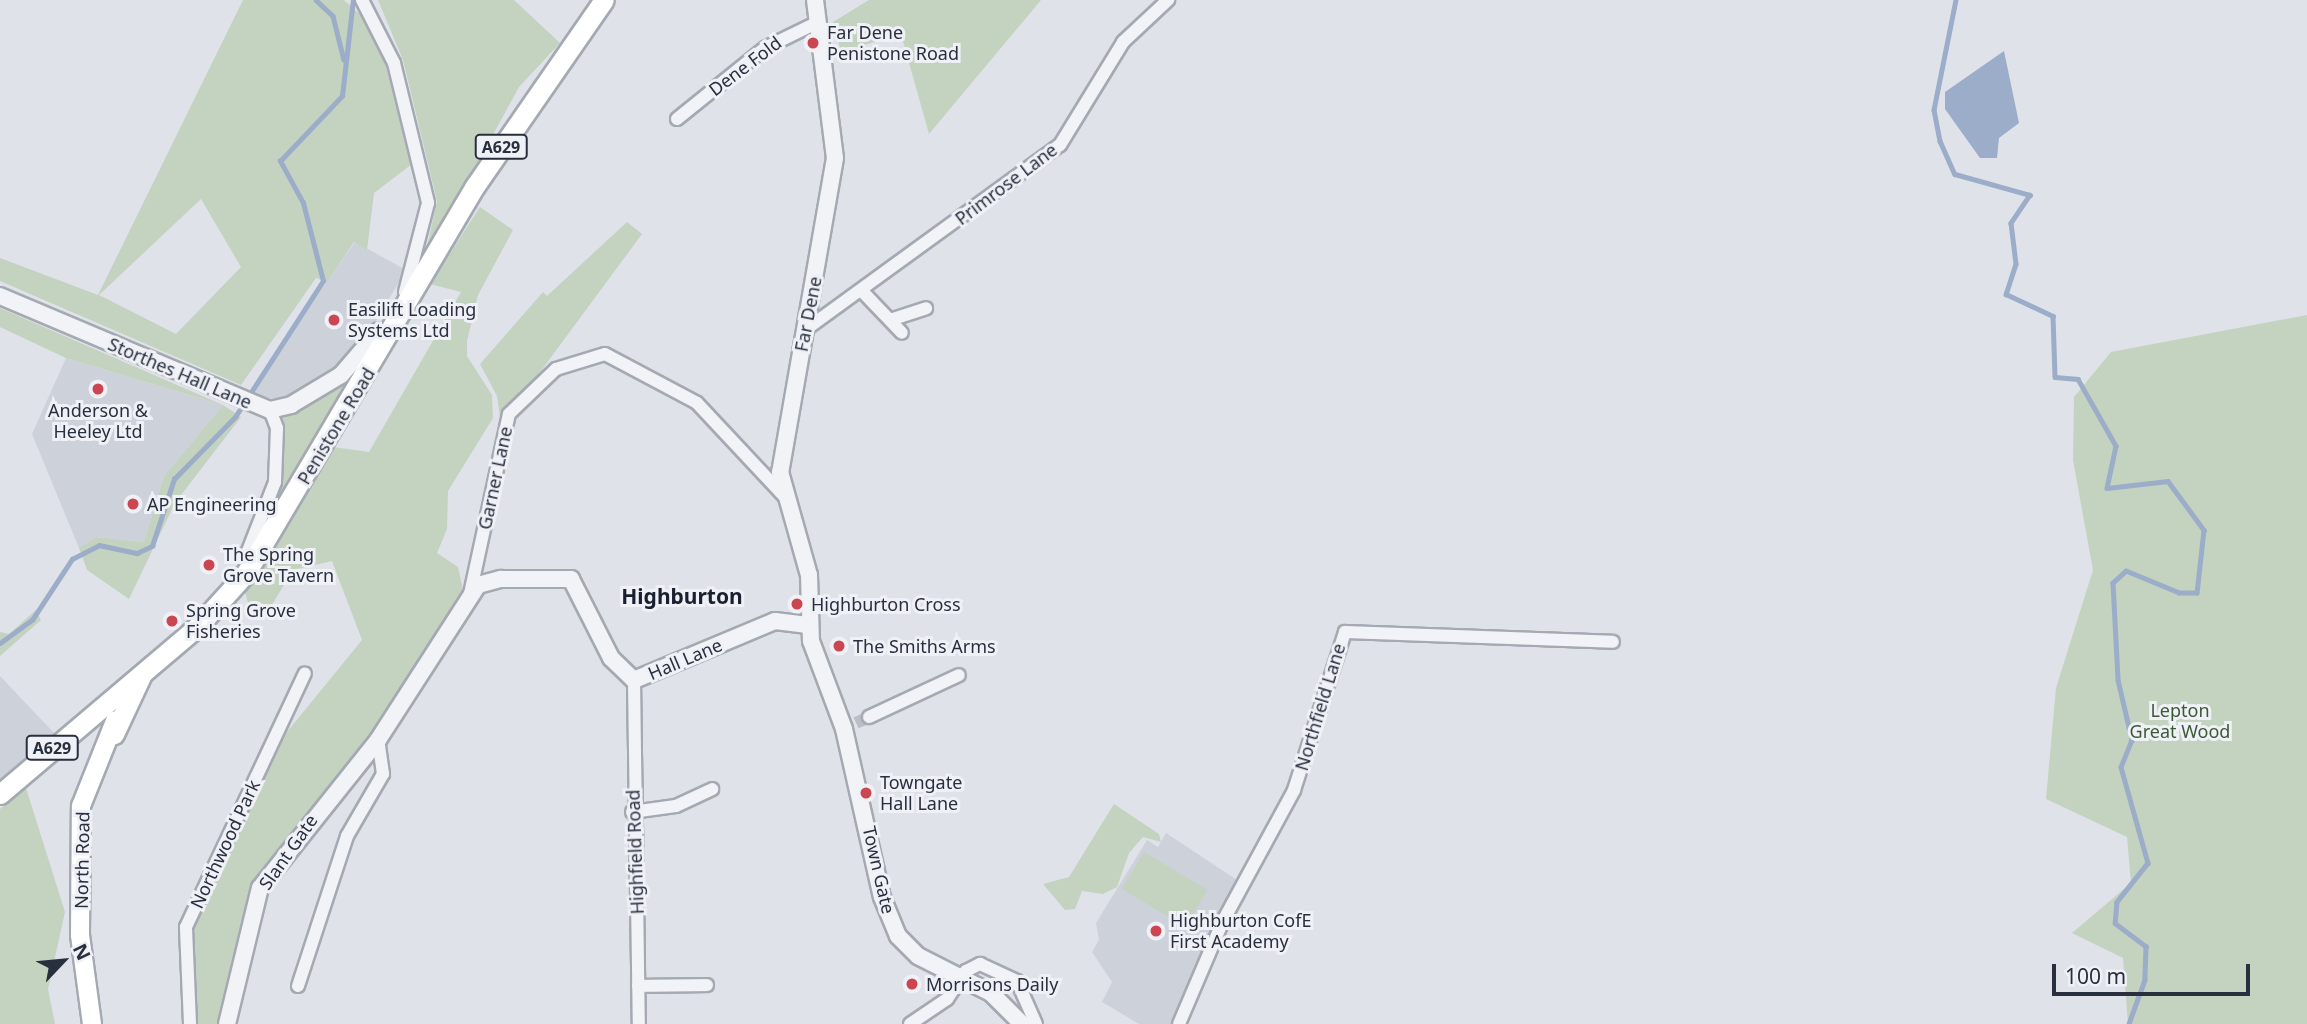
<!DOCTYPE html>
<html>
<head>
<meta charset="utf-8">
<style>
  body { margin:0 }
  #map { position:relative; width:2307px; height:1024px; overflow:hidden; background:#dfe2e8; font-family:"Noto Sans",sans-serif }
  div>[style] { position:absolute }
  .built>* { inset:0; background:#cdd1da }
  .green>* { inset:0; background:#c4d2c0; transform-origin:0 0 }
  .water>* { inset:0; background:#9badc8 }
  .stream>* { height:4.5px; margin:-2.25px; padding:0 2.25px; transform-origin:2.25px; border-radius:2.25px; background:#9badc8 }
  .minor-tunnel>* { height:12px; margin-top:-6px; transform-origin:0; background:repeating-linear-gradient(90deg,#babec6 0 12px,transparent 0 18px) }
  .roads { filter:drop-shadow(2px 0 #a4a9b2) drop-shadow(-2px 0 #a4a9b2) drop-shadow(0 2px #a4a9b2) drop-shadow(0 -2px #a4a9b2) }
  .minor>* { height:12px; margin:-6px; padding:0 6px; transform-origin:6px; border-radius:6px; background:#f2f3f7 }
  .tertiary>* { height:16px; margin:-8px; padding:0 8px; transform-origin:8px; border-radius:8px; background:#f2f3f7 }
  .secondary>* { height:18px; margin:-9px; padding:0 9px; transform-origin:9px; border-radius:9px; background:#fff }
  .trunk>* { height:19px; margin:-9.5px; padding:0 9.5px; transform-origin:9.5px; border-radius:9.5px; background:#fff }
  .dots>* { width:19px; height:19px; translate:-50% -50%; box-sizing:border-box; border:4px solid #eff1f6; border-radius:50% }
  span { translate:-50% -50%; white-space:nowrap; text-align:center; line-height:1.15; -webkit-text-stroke:6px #eff1f6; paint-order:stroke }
  .shield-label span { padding:2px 5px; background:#eff1f6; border:2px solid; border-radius:5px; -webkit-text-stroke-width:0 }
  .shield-label { font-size:16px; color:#282f3f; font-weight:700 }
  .poi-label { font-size:18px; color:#282f3f }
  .left { translate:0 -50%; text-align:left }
  .street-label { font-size:18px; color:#282f3f }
  .park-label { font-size:18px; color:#3a5a36 }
  .quarter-label { font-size:21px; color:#1b2030; font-weight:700 }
  .north { position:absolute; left:28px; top:926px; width:70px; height:70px; -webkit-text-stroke:5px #eff1f6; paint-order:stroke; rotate:64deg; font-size:19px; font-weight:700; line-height:28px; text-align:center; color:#282f3f }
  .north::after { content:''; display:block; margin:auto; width:24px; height:32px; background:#282f3f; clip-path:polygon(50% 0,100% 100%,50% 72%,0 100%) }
  .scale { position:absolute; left:2052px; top:964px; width:198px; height:32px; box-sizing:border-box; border:4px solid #282f3f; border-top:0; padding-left:9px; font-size:21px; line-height:24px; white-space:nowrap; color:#282f3f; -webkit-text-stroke:5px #eff1f6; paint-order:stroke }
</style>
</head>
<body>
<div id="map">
  <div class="built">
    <div style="clip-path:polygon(355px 242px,406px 270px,355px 357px,289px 400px,246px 396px)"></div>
    <div style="clip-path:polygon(66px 358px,223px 405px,164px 476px,144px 542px,96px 537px,79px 548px,32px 434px)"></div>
    <div style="clip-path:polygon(0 676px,54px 733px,0 780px)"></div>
    <div style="clip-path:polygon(1166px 833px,1240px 882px,1173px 1024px,1139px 1024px,1102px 1002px,1112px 982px,1092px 952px,1099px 940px,1096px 923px,1147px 840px,1158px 847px)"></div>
  </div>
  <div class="green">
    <div style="clip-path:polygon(evenodd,243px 0,344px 0,362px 16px,385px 63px,412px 164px,374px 193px,367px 250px,354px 242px,327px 282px,316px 278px,241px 385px,0 281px,0 258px,98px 295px,243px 0,201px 199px,241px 267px,176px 334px,99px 295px,201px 199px)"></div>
    <div style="clip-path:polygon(378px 0,514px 0,560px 43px,519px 87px,424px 261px,437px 201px,403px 60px)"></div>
    <div style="clip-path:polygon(869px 0,1041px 0,929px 134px,901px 34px,841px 52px,833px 22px)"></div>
    <div style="clip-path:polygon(480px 207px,513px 230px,478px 295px,467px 341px,467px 356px,492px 395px,493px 418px,448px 491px,447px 529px,437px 553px,458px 567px,463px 590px,363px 750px,281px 848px,222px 1024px,195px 1024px,191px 930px,287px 732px,362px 640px,332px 561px,293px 570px,264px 618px,251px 615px,244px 587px,333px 447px,369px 452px,461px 292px,430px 284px)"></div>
    <div style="clip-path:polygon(627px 222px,642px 234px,501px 425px,497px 396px,480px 364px,543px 292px,547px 296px)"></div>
    <div style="clip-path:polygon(0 308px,223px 405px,241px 417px,175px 503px,129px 599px,87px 570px,79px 548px,96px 537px,144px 542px,164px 476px,223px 405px,66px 358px,0 327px)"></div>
    <div style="clip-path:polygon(2307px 315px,2307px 1024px,2128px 1024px,2123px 958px,2072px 933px,2131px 883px,2127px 837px,2046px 799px,2056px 688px,2093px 570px,2073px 460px,2074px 397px,2111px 352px)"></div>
    <div style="clip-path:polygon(358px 372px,266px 525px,282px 478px,283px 416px)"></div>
    <div style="clip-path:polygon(36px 610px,41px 620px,0 656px,0 632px,9px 634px)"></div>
    <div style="clip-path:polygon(26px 788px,65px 912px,48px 989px,55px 1024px,0 1024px,0 809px)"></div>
    <div style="clip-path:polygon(1114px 804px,1159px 834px,1161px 842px,1143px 837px,1129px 853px,1117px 887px,1103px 894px,1082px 891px,1075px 909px,1065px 910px,1043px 884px,1069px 877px)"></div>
    <div style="left:1144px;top:852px;width:74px;height:43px;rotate:31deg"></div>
  </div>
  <div class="water">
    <div style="clip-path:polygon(2004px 51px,2019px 123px,1999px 138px,1997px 158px,1980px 158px,1945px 109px,1945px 92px)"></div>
  </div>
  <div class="stream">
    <div style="left:316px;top:0;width:23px;rotate:43deg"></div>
    <div style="left:333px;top:16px;width:45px;rotate:76deg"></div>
    <div style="left:1956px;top:0;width:112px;rotate:101.3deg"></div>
    <div style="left:1934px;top:110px;width:32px;rotate:79deg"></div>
    <div style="left:1940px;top:141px;width:36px;rotate:66deg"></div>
    <div style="left:1955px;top:174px;width:78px;rotate:15.6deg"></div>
    <div style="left:2030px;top:195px;width:34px;rotate:124deg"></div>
    <div style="left:2011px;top:223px;width:41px;rotate:83deg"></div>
    <div style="left:2016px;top:264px;width:32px;rotate:108deg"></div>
    <div style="left:2006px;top:294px;width:52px;rotate:25.1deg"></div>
    <div style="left:2053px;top:316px;width:61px;rotate:88.1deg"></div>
    <div style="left:2055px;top:377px;width:23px;rotate:5deg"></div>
    <div style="left:2078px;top:379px;width:77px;rotate:60.4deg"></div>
    <div style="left:2116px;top:446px;width:43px;rotate:102.1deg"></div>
    <div style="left:2107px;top:488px;width:61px;rotate:-6.5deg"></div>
    <div style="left:2168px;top:481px;width:61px;rotate:53.7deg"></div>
    <div style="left:2204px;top:530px;width:63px;rotate:96.3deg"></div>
    <div style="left:2197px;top:593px;width:18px;rotate:180deg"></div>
    <div style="left:2179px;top:593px;width:57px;rotate:-157.5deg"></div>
    <div style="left:2126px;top:571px;width:18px;rotate:137deg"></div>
    <div style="left:2113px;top:583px;width:97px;rotate:87deg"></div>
    <div style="left:2118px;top:680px;width:62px;rotate:76.9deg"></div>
    <div style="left:2132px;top:740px;width:29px;rotate:112deg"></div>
    <div style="left:2121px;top:767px;width:100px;rotate:74.3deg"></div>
    <div style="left:2148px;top:863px;width:50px;rotate:128.5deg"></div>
    <div style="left:2117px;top:902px;width:21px;rotate:95deg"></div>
    <div style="left:2115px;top:923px;width:39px;rotate:37deg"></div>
    <div style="left:2146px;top:946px;width:34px;rotate:92deg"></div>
    <div style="left:2145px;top:980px;width:47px;rotate:110deg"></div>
    <div style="left:0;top:643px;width:39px;rotate:-36deg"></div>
    <div style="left:32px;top:620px;width:73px;rotate:-56.7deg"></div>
    <div style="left:72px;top:559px;width:30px;rotate:-27deg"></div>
    <div style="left:99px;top:545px;width:39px;rotate:12deg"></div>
    <div style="left:137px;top:553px;width:17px;rotate:-25deg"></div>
    <div style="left:152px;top:546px;width:71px;rotate:-71.8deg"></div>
    <div style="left:174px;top:479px;width:87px;rotate:-45.5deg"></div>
    <div style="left:235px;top:417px;width:162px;rotate:-57.1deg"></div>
    <div style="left:323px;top:281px;width:81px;rotate:-104.4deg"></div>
    <div style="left:303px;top:203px;width:48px;rotate:-118.7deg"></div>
    <div style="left:280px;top:161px;width:90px;rotate:-46.4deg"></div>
    <div style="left:342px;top:96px;width:97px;rotate:-83.5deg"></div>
  </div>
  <div class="minor-tunnel">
    <div style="left:856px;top:723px;width:14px;rotate:-25deg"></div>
  </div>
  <div class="roads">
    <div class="minor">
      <div style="left:362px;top:0;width:71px;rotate:63.1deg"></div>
      <div style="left:394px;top:63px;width:144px;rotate:76.3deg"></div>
      <div style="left:428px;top:203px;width:92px;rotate:104.5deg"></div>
      <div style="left:677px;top:119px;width:113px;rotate:-38.9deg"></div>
      <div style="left:765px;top:48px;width:59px;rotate:-26.1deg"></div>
      <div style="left:861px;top:290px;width:59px;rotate:46.4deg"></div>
      <div style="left:890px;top:320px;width:38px;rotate:-18deg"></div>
      <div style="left:805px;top:330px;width:315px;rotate:-36deg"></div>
      <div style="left:1060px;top:145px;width:121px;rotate:-58.5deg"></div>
      <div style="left:1123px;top:42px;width:62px;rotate:-43deg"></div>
      <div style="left:250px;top:565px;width:14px;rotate:-98deg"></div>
      <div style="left:248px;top:551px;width:74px;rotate:-68.6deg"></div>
      <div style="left:275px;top:482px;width:54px;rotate:-87.9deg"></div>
      <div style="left:277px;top:428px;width:19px;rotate:-111deg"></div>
      <div style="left:470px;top:594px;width:184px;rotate:-77.8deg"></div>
      <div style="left:509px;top:414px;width:65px;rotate:-43.8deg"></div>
      <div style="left:556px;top:369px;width:51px;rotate:-17deg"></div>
      <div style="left:605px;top:354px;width:104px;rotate:28deg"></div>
      <div style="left:697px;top:403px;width:126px;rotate:46.9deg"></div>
      <div style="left:634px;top:680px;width:344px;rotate:89.2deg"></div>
      <div style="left:869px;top:717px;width:99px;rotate:-25deg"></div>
      <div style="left:632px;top:812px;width:44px;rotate:-7.8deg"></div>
      <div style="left:676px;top:806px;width:40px;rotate:-25deg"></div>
      <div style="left:298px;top:986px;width:158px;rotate:-71.9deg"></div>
      <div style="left:347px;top:836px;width:72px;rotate:-59.9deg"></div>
      <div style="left:383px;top:774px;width:34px;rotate:-98deg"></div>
      <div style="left:638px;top:986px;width:69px;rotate:-0.8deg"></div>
      <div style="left:190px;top:1024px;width:97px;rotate:-92.4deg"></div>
      <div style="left:186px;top:927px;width:280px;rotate:-64.9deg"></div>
      <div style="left:910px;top:1024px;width:45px;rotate:-34deg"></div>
      <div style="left:947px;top:999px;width:34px;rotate:-56deg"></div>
      <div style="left:966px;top:971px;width:16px;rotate:-27deg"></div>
      <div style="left:980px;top:964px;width:41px;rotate:24.7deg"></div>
      <div style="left:1017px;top:981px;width:47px;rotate:66.2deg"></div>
      <div style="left:1179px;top:1024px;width:112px;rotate:-66.9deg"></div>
      <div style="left:1223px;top:921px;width:149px;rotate:-61.5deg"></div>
      <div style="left:1294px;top:790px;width:166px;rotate:-72.1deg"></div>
      <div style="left:1345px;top:632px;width:268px;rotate:2.1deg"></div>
    </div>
    <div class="tertiary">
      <div style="left:815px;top:0;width:159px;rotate:82.8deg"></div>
      <div style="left:835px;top:158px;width:319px;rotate:99.9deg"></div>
      <div style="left:780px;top:472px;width:107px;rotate:74.3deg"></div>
      <div style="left:809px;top:575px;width:66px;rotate:88.3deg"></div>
      <div style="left:811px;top:641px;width:94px;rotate:69.4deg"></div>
      <div style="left:844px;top:729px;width:172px;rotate:77.3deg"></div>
      <div style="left:882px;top:897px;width:42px;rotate:67.7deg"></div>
      <div style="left:898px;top:936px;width:28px;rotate:45deg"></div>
      <div style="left:918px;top:956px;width:82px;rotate:26.9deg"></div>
      <div style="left:991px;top:993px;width:44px;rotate:45deg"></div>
      <div style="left:0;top:296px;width:293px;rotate:22.9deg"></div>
      <div style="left:270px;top:410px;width:22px;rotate:-13deg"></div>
      <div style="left:291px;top:405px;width:58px;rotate:-31deg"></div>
      <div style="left:341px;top:375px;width:58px;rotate:-49.2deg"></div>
      <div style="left:227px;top:1024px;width:140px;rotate:-76.4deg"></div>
      <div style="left:260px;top:888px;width:189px;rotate:-51.4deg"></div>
      <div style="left:378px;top:740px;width:184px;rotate:-57.2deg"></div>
      <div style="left:478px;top:585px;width:24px;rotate:-15deg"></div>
      <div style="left:501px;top:579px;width:70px"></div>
      <div style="left:571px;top:579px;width:89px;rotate:63.1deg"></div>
      <div style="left:611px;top:658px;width:32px;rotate:44deg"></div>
      <div style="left:634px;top:680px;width:153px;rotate:-22.7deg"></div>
      <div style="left:775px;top:621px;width:35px;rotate:7deg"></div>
    </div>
    <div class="secondary">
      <div style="left:92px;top:1024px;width:90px;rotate:-97.7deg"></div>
      <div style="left:80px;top:935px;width:129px;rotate:-89.6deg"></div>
      <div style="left:81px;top:806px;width:92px;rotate:-68.2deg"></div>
    </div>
    <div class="trunk">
      <div style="left:114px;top:734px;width:66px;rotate:-65deg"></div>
      <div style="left:0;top:794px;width:258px;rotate:-40.3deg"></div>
      <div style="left:197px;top:627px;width:73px;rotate:-47.8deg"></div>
      <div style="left:246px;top:573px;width:450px;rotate:-59.4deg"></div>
      <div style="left:475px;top:186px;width:226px;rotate:-55.3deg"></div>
    </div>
  </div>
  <div class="dots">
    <div style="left:813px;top:43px;background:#cb4650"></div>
    <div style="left:334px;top:320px;background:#cb4650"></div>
    <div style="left:98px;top:389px;background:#cb4650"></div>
    <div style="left:133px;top:504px;background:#cb4650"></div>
    <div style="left:209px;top:565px;background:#cb4650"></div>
    <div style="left:797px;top:604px;background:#cb4650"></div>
    <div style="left:172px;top:621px;background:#cb4650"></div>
    <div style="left:839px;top:646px;background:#cb4650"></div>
    <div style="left:866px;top:793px;background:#cb4650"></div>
    <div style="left:1156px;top:931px;background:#cb4650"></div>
    <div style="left:912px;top:984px;background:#cb4650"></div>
  </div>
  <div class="shield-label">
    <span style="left:501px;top:147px">A629</span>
    <span style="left:52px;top:748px">A629</span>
  </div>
  <div class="poi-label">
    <span class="left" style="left:827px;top:43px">Far Dene<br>Penistone Road</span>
    <span class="left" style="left:348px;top:320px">Easilift Loading<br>Systems Ltd</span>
    <span style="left:98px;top:421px">Anderson &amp;<br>Heeley Ltd</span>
    <span class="left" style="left:147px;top:504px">AP Engineering</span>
    <span class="left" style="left:223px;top:565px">The Spring<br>Grove Tavern</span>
    <span class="left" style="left:811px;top:604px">Highburton Cross</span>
    <span class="left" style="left:186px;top:621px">Spring Grove<br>Fisheries</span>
    <span class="left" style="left:853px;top:646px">The Smiths Arms</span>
    <span class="left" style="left:880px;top:793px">Towngate<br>Hall Lane</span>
    <span class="left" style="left:1170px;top:931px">Highburton CofE<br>First Academy</span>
    <span class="left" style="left:926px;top:984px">Morrisons Daily</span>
  </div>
  <div class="street-label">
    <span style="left:745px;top:66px;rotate:-37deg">Dene Fold</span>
    <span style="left:1006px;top:184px;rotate:-37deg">Primrose Lane</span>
    <span style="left:808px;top:314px;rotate:-79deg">Far Dene</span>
    <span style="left:180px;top:373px;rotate:23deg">Storthes Hall Lane</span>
    <span style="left:336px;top:426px;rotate:-59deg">Penistone Road</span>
    <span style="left:495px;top:478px;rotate:-78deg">Garner Lane</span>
    <span style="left:685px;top:659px;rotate:-23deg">Hall Lane</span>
    <span style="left:1320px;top:707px;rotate:-73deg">Northfield Lane</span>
    <span style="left:225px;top:844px;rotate:-65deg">Northwood Park</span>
    <span style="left:288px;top:852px;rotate:-55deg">Slant Gate</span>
    <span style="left:635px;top:852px;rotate:-92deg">Highfield Road</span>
    <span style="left:82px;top:860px;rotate:-89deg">North Road</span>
    <span style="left:879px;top:870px;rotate:77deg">Town Gate</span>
  </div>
  <div class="park-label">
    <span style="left:2180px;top:721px">Lepton<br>Great Wood</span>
  </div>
  <div class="quarter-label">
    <span style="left:682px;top:596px">Highburton</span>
  </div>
  <div class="north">N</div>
  <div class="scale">100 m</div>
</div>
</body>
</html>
